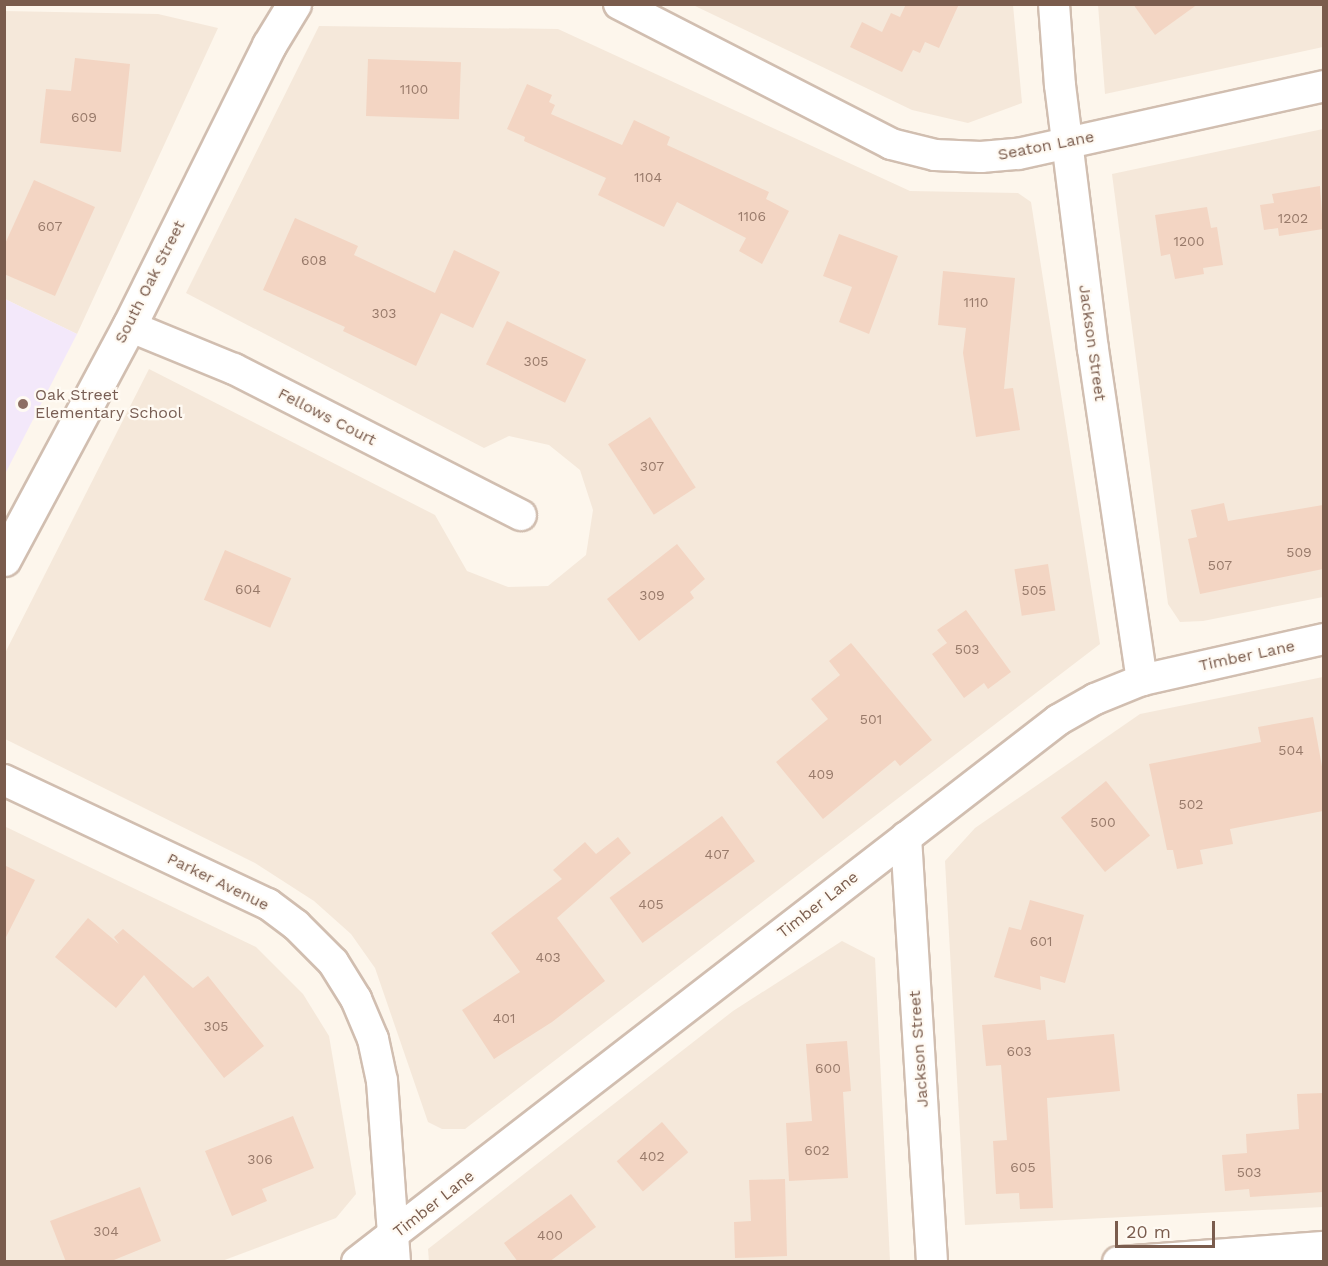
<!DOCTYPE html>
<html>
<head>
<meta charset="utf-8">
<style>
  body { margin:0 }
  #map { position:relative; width:1328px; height:1266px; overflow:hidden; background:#fdf6ec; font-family:"Work Sans",sans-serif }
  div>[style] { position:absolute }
  .residential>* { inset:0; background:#f5e8da }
  .education>* { inset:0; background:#f3e8fa }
  .building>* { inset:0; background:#f3d5c3; transform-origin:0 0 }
  .roads { filter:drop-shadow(2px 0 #d1beb0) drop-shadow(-2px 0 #d1beb0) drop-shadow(0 2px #d1beb0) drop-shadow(0 -2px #d1beb0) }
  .street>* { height:30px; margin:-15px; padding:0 15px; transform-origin:15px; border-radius:15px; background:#fff }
  .secondary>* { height:33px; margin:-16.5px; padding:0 16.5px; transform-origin:16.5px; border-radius:16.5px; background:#fff }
  .dots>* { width:16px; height:16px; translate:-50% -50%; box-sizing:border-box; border:3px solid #fffaf3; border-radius:50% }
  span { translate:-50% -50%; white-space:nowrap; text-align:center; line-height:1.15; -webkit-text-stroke:4.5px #fffaf3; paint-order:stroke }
  .number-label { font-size:14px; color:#987a6a }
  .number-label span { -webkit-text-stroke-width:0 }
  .street-label { font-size:16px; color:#7a5c4d }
  .education-label { font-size:16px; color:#785e54 }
  .left { translate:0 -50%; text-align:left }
  .frame { position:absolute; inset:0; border:6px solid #7a5c4d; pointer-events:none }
  .scale { position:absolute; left:1115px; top:1221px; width:100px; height:27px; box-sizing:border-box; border:3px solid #7a5c4d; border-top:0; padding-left:8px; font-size:18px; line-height:21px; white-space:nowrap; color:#7a5c4d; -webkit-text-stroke:4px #fffaf3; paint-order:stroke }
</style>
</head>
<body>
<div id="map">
  <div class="residential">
    <div style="clip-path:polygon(693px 5px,1013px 5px,1022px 103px,968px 123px,912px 110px)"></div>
    <div style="clip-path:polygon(1098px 5px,1323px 5px,1323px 47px,1105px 94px)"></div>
    <div style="clip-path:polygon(4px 11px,158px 14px,218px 28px,77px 334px,5px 299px)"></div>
    <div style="clip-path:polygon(319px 26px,558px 29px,910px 191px,1018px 193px,1031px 202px,1100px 644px,465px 1129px,442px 1129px,428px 1122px,375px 968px,351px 934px,314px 901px,255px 863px,5px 739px,4px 655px,149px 369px,435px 515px,467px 571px,508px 587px,548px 586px,586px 555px,593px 510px,580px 470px,549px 445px,509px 436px,484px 448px,186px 293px)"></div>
    <div style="clip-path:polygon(1323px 129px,1323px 597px,1203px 621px,1180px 622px,1168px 604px,1112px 174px)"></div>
    <div style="clip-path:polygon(1323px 677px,1323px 1207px,965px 1225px,945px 861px,975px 828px,1140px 714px)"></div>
    <div style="clip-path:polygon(4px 826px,256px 947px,303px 994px,329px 1036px,356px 1194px,336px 1218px,222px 1261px,5px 1261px)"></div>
    <div style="clip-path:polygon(842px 941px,875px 958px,890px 1261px,429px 1262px,428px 1249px,733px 1011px)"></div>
  </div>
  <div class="education">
    <div style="clip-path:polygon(5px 299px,77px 334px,5px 474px)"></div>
  </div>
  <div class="building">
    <div style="clip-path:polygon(906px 4px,959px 4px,939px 48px,925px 42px,920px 53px,913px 50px,902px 72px,850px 47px,862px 22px,882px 32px,891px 13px,900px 17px)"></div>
    <div style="clip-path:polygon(1133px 4px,1198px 4px,1155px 35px)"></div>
    <div style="clip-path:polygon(75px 58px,130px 64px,121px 152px,40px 143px,46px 89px,71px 91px)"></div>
    <div style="left:368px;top:59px;width:93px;height:57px;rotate:2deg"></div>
    <div style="clip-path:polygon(527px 84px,552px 95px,549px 102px,555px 105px,551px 114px,622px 145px,634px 120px,670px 137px,667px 145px,769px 192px,766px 199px,789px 211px,762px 264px,739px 251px,746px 238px,677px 202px,664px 227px,598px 195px,606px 178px,524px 141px,525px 137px,507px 129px)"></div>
    <div style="clip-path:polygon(34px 180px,95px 207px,55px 296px,4px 274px,4px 246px)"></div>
    <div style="clip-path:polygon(1320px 186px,1323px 229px,1279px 236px,1278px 228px,1264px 230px,1260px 205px,1274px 203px,1272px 194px)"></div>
    <div style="clip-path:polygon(1207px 207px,1211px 228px,1217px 227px,1223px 265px,1203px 268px,1204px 274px,1175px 279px,1170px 254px,1161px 256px,1155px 215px)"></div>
    <div style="clip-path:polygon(295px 218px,358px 246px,354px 255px,435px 293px,454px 250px,500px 272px,473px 328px,441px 313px,416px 366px,343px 331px,345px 327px,263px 290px)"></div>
    <div style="clip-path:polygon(839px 234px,898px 256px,869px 334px,839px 322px,852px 287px,823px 276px)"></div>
    <div style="clip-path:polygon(943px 271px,1015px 278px,1004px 389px,1013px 388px,1020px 430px,976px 437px,963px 353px,966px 328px,938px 325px)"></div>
    <div style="left:507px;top:321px;width:88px;height:48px;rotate:26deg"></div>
    <div style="left:650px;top:417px;width:84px;height:50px;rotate:57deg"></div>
    <div style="clip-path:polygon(1224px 503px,1228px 521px,1323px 505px,1323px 569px,1200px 594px,1188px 539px,1197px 537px,1191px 510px)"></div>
    <div style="clip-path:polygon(677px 544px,705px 579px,690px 592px,694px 598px,639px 641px,607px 599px)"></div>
    <div style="left:225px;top:550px;width:72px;height:54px;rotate:23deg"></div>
    <div style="left:1048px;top:564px;width:47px;height:34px;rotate:81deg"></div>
    <div style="clip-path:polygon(966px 610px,1011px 672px,988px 689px,984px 683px,964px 698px,932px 654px,947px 643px,937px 630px)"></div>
    <div style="clip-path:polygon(851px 643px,932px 740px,900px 766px,895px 760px,823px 819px,776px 762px,828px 719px,811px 699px,840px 675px,829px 661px)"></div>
    <div style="clip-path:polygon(1313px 717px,1323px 772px,1323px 811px,1230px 829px,1233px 844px,1200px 850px,1203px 864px,1177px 869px,1173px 850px,1167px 850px,1149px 764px,1261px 742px,1258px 727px)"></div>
    <div style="left:1106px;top:781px;width:70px;height:58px;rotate:51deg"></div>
    <div style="left:722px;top:816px;width:56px;height:139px;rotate:54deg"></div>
    <div style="clip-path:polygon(618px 837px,631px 853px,557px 918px,605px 981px,552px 1022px,494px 1059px,462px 1010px,520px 972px,491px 933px,562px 879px,553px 870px,585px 842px,596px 854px)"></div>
    <div style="clip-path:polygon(4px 865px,35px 880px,4px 941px)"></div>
    <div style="clip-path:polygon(1030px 900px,1084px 915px,1065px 983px,1040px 976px,1041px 990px,994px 977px,1009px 927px,1021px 930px)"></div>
    <div style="clip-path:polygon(88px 918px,119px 944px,114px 937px,123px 929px,193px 988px,208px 976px,264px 1046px,224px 1078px,144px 975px,116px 1008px,55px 957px)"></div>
    <div style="clip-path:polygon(1045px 1020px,1047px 1040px,1114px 1034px,1120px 1091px,1047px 1098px,1053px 1208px,1020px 1209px,1019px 1193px,996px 1194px,993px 1141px,1007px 1140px,1001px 1065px,986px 1066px,982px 1025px)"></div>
    <div style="clip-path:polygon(847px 1041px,851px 1091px,843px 1092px,848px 1178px,789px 1181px,786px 1123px,812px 1121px,806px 1044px)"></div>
    <div style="clip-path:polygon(1323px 1093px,1323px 1192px,1250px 1197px,1249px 1189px,1225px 1191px,1222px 1155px,1247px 1153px,1246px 1134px,1299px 1129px,1297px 1094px)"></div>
    <div style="clip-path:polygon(293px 1116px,314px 1168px,262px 1189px,267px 1201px,232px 1216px,205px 1151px)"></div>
    <div style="left:662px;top:1122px;width:40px;height:60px;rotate:49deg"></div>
    <div style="clip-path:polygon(785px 1179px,787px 1256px,735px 1258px,734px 1222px,751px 1221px,749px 1180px)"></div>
    <div style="clip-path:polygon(140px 1187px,161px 1241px,109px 1262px,66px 1262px,50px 1221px)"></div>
    <div style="clip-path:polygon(571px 1194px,596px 1227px,549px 1262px,518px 1262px,504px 1243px)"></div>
  </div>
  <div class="roads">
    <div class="street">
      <div style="left:619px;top:4px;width:306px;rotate:27.2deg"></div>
      <div style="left:891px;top:144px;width:45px;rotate:14deg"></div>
      <div style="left:935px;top:155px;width:46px;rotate:2.5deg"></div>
      <div style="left:981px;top:157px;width:37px;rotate:-5deg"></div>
      <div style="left:1018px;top:154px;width:313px;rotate:-12.5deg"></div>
      <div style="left:1054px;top:4px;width:81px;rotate:85.8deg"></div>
      <div style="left:1060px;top:85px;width:266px;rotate:82.9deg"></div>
      <div style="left:1093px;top:349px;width:335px;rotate:81.6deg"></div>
      <div style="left:129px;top:326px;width:113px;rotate:22.3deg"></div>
      <div style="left:234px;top:369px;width:322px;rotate:27deg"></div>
      <div style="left:4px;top:780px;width:292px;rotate:25.2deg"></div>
      <div style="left:268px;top:904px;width:35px;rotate:37deg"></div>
      <div style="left:296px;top:925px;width:52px;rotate:45deg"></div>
      <div style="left:333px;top:962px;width:44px;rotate:58.1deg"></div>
      <div style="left:356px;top:999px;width:43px;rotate:67deg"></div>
      <div style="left:373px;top:1039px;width:43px;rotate:77.9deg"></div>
      <div style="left:382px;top:1081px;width:181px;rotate:85.9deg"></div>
      <div style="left:906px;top:837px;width:426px;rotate:86.5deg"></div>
      <div style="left:357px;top:1262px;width:886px;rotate:-37.71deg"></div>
      <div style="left:1058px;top:720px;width:43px;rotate:-29.6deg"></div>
      <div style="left:1095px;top:699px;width:51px;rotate:-22deg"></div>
      <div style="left:1142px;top:680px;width:187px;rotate:-12.7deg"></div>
      <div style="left:1118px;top:1262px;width:207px;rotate:-4.2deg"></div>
    </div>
    <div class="secondary">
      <div style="left:4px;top:559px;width:264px;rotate:-61.8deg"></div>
      <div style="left:129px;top:326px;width:314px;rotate:-63.5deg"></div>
      <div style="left:269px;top:45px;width:48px;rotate:-58.6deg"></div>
    </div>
  </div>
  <div class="dots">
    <div style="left:23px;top:404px;background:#8d6e63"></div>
  </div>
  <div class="number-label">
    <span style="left:414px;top:89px">1100</span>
    <span style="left:84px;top:117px">609</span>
    <span style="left:648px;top:177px">1104</span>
    <span style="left:752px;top:216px">1106</span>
    <span style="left:1293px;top:218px">1202</span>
    <span style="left:50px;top:226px">607</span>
    <span style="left:1189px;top:241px">1200</span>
    <span style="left:314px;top:260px">608</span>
    <span style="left:976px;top:302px">1110</span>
    <span style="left:384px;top:313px">303</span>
    <span style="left:536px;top:361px">305</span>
    <span style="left:652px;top:466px">307</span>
    <span style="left:1299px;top:552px">509</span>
    <span style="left:1220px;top:565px">507</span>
    <span style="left:248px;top:589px">604</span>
    <span style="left:1034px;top:590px">505</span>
    <span style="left:652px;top:595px">309</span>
    <span style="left:967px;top:649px">503</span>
    <span style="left:871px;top:719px">501</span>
    <span style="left:1291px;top:750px">504</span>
    <span style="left:821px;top:774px">409</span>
    <span style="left:1191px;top:804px">502</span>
    <span style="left:1103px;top:822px">500</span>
    <span style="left:717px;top:854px">407</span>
    <span style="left:651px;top:904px">405</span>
    <span style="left:1041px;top:941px">601</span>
    <span style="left:548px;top:957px">403</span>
    <span style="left:504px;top:1018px">401</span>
    <span style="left:216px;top:1026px">305</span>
    <span style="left:1019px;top:1051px">603</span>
    <span style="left:828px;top:1068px">600</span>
    <span style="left:817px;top:1150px">602</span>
    <span style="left:652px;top:1156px">402</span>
    <span style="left:260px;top:1159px">306</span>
    <span style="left:1023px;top:1167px">605</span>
    <span style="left:1249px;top:1172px">503</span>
    <span style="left:106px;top:1231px">304</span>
    <span style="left:550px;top:1235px">400</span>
  </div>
  <div class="street-label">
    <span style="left:1046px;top:146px;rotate:-11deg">Seaton Lane</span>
    <span style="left:150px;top:282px;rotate:-63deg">South Oak Street</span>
    <span style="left:1092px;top:343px;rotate:82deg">Jackson Street</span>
    <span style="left:327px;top:417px;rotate:27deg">Fellows Court</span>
    <span style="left:1247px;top:656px;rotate:-12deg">Timber Lane</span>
    <span style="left:218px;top:882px;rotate:26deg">Parker Avenue</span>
    <span style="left:818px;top:905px;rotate:-38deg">Timber Lane</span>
    <span style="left:919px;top:1049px;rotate:-94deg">Jackson Street</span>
    <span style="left:434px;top:1204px;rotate:-38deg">Timber Lane</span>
  </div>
  <div class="education-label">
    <span class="left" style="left:35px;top:404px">Oak Street<br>Elementary School</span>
  </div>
  <div class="frame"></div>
  <div class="scale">20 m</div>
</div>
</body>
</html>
